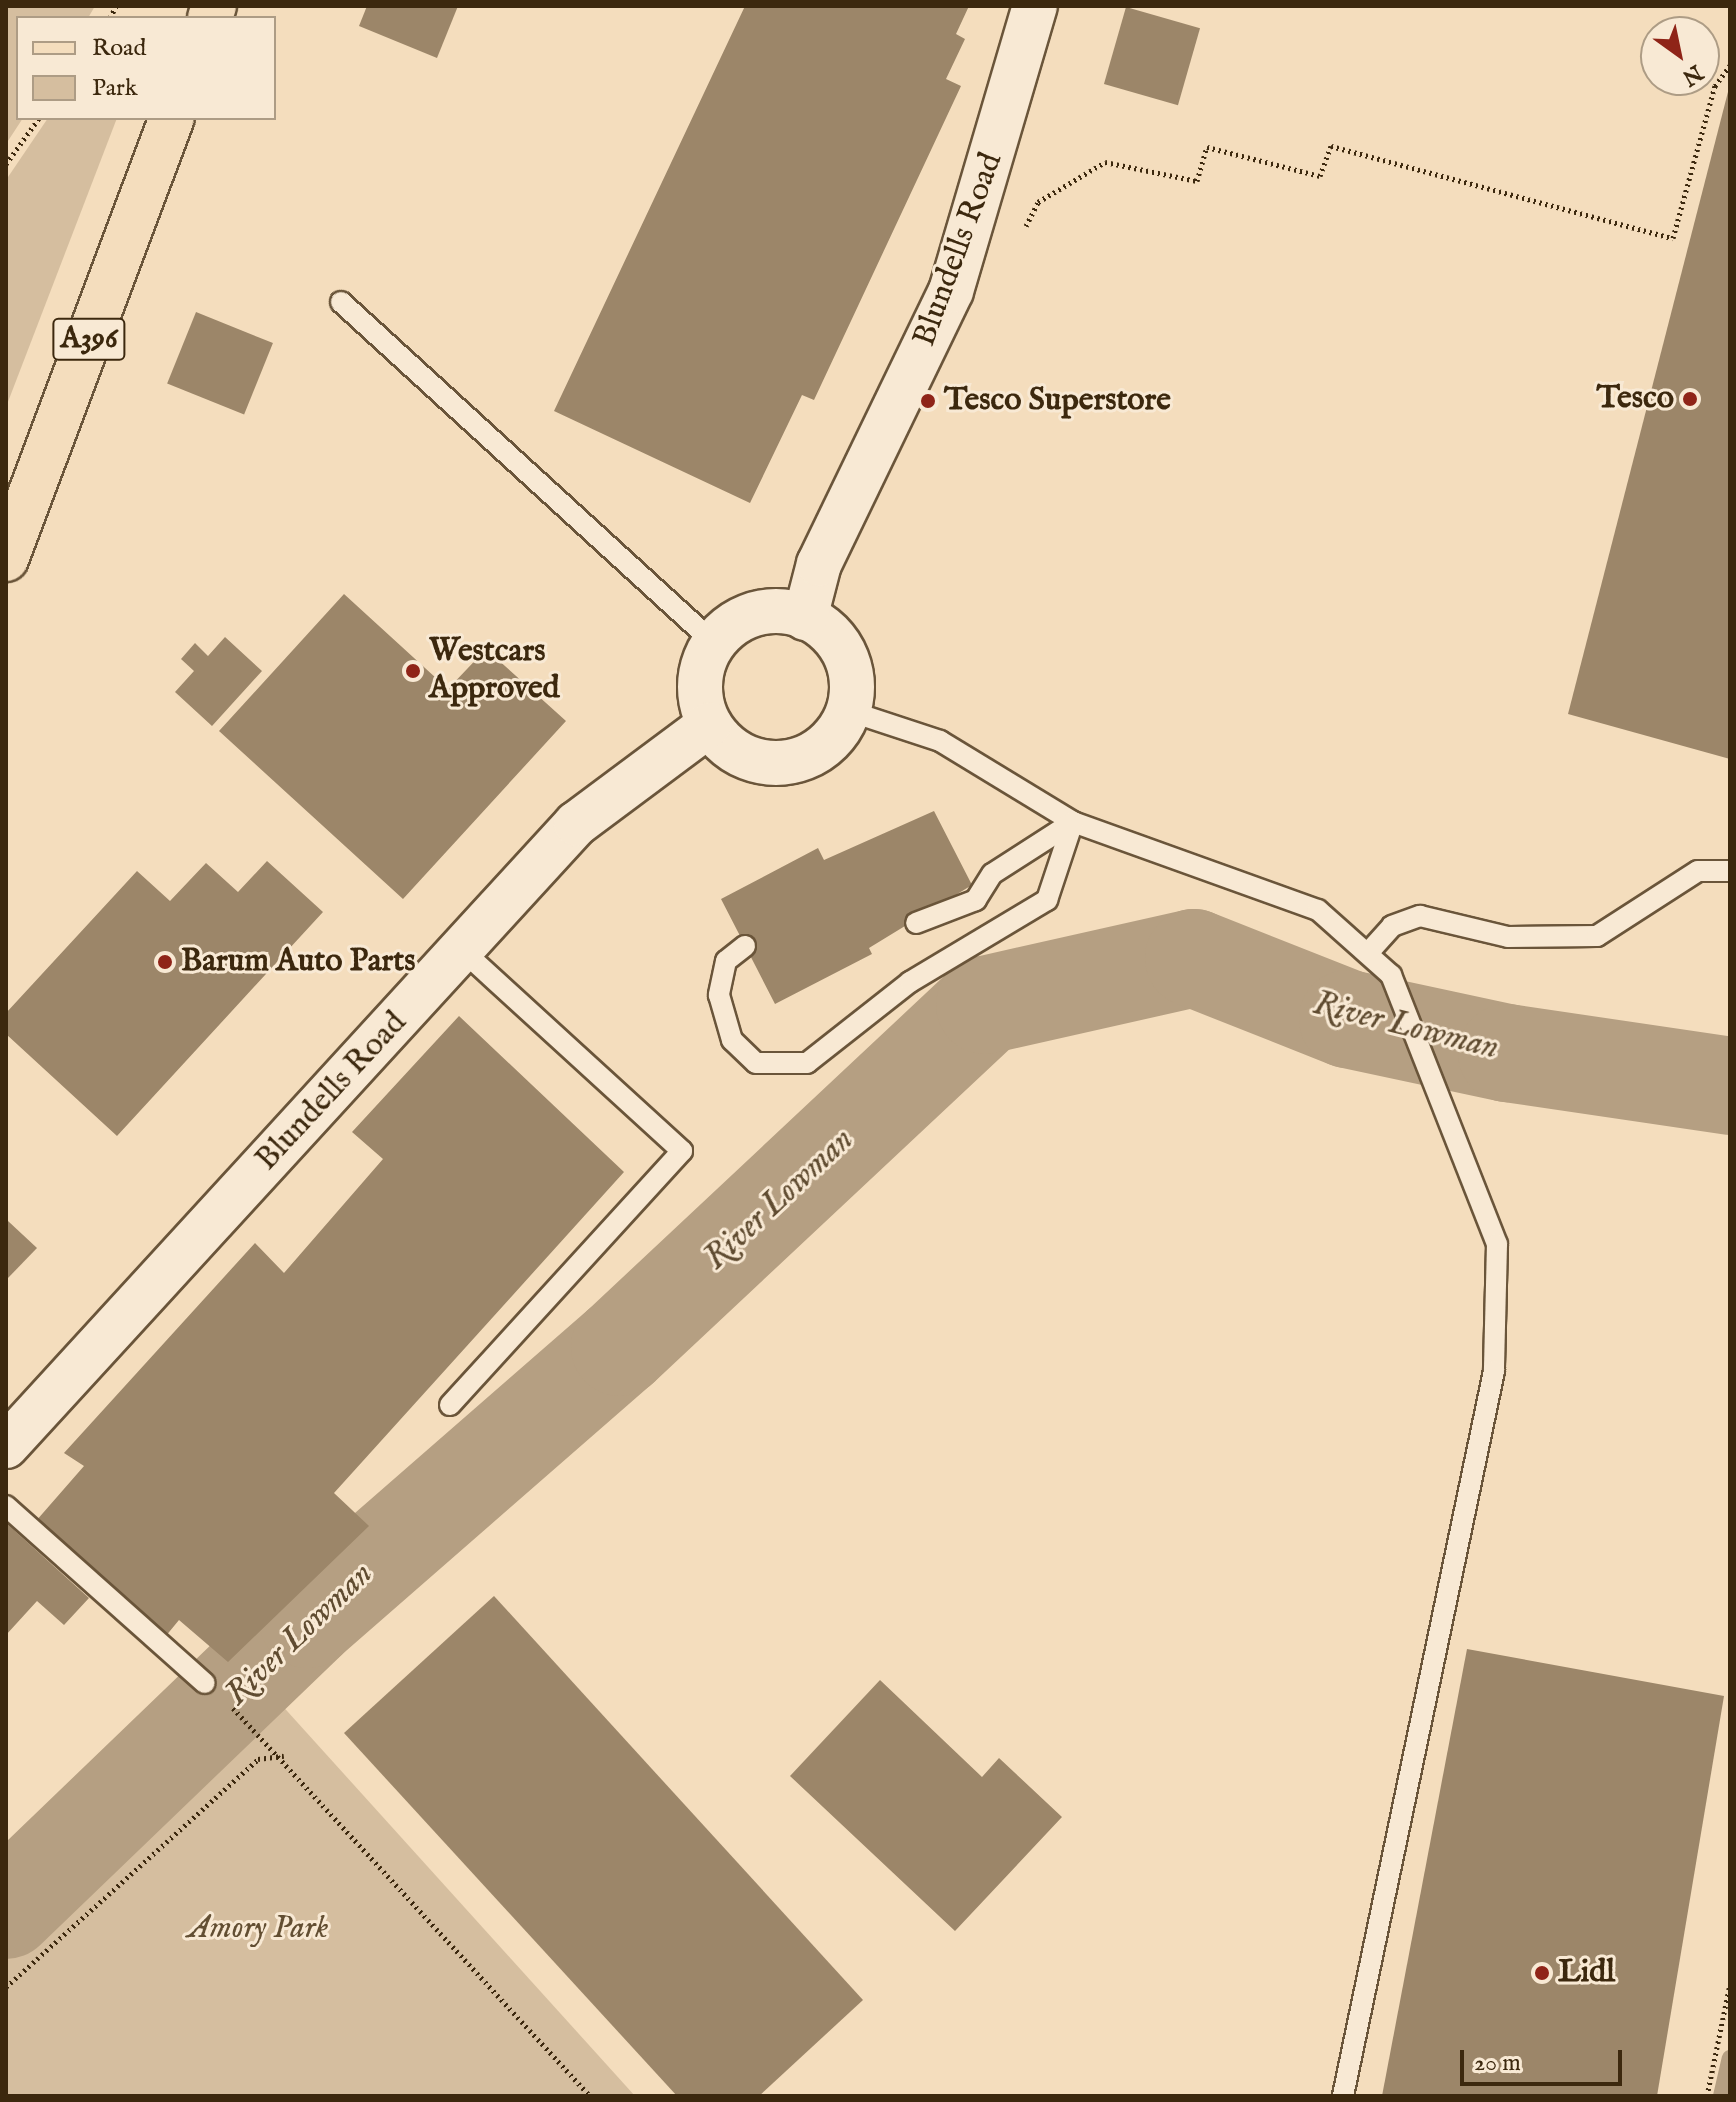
<!DOCTYPE html>
<html>
<head>
<meta charset="utf-8">
<style>
  body { margin:0 }
  #map { position:relative; width:1736px; height:2102px; overflow:hidden; background:#f4ddbd; font-family:"IM FELL English",serif }
  div>[style] { position:absolute }
  .green>* { inset:0; background:#d5be9f }
  .stream>* { height:16px; margin:-8px; padding:0 8px; transform-origin:8px; border-radius:8px; background:#b59f82 }
  .river>* { height:98px; margin:-49px; padding:0 49px; transform-origin:49px; border-radius:49px; background:#b59f82 }
  .building>* { inset:0; background:#9c8669; transform-origin:0 0 }
  .path>* { height:5px; margin-top:-2.5px; transform-origin:0; background:repeating-linear-gradient(90deg,#3c280e 0 2px,transparent 0 6px) }
  .roads { filter:drop-shadow(2px 0 #6a553a) drop-shadow(-2px 0 #6a553a) drop-shadow(0 2px #6a553a) drop-shadow(0 -2px #6a553a) }
  .service>* { height:20px; margin:-10px; padding:0 10px; transform-origin:10px; border-radius:10px; background:#f8e9d4 }
  .tertiary>* { height:44px; margin:-22px; padding:0 22px; transform-origin:22px; border-radius:22px; background:#f8e9d4 }
  .tertiary>.ring { margin:-22px; padding:0; box-sizing:content-box; background:none; border:44px solid #f8e9d4; border-radius:50% }
  .primary>* { height:44px; margin:-22px; padding:0 22px; transform-origin:22px; border-radius:22px; background:#f4ddbd }
  .dots>* { width:22px; height:22px; translate:-50% -50%; box-sizing:border-box; border:4px solid #f8e9d4; border-radius:50% }
  span { translate:-50% -50%; white-space:nowrap; text-align:center; line-height:1.15; -webkit-text-stroke:6px #f8e9d4; paint-order:stroke }
  .shield-label span { padding:2px 6px; background:#f8e9d4; border:2px solid; border-radius:6px; -webkit-text-stroke-width:0 }
  .shield-label { font-size:30px; color:#3c280e; font-weight:700 }
  .street-label { font-size:32px; color:#3c280e }
  .poi-label { font-size:32px; color:#3c280e; font-weight:700 }
  .right { translate:-100% -50%; text-align:right }
  .left { translate:0 -50%; text-align:left }
  .park-label { font-size:32px; color:#624e32; font-style:italic }
  .water-label { font-size:34px; color:#604c31; font-style:italic }
  .frame { position:absolute; inset:0; border:8px solid #3c280e; pointer-events:none }
  .legend { position:absolute; left:16px; top:16px; width:260px; height:104px; box-sizing:border-box; background:#f8e9d4; border:2px solid #ad9c85; margin:0; padding:10px 14px; list-style:none; font-size:24px; color:#3c280e }
  .legend li { display:flex; align-items:center; gap:16px; height:40px }
  .legend b { width:40px; border:2px solid #ad9c85 }
  .north { position:absolute; left:1640px; top:16px; width:80px; height:80px; box-sizing:border-box; background:#f8e9d4; border:2px solid #ad9c85; border-radius:50%; rotate:147deg; font-size:22px; font-weight:700; line-height:32px; text-align:center; color:#3c280e }
  .north::after { content:''; display:block; margin:auto; width:28px; height:36px; background:#8f2418; clip-path:polygon(50% 0,100% 100%,50% 72%,0 100%) }
  .scale { position:absolute; left:1460px; top:2050px; width:162px; height:36px; box-sizing:border-box; border:4px solid #3c280e; border-top:0; padding-left:10px; font-size:24px; line-height:28px; white-space:nowrap; color:#3c280e; -webkit-text-stroke:6px #f8e9d4; paint-order:stroke }
</style>
</head>
<body>
<div id="map">
  <div class="green">
    <div style="clip-path:polygon(6px 6px,95px 6px,88px 18px,18px 18px,23px 118px,6px 144px)"></div>
    <div style="clip-path:polygon(48px 118px,117px 118px,6px 407px,6px 180px)"></div>
    <div style="clip-path:polygon(269px 1691px,635px 2096px,6px 2096px,6px 1935px)"></div>
  </div>
  <div class="stream">
    <div style="left:1721px;top:2096px;width:39px;rotate:-77deg"></div>
  </div>
  <div class="river">
    <div style="left:6px;top:1910px;width:419px;rotate:-43.9deg"></div>
    <div style="left:308px;top:1619px;width:414px;rotate:-41.1deg"></div>
    <div style="left:620px;top:1347px;width:500px;rotate:-43.14deg"></div>
    <div style="left:985px;top:1005px;width:214px;rotate:-12.7deg"></div>
    <div style="left:1194px;top:958px;width:166px;rotate:21.6deg"></div>
    <div style="left:1348px;top:1019px;width:163px;rotate:12.1deg"></div>
    <div style="left:1507px;top:1053px;width:225px;rotate:8.4deg"></div>
  </div>
  <div class="building">
    <div style="clip-path:polygon(367px 6px,458px 6px,437px 58px,359px 26px)"></div>
    <div style="clip-path:polygon(745px 6px,969px 6px,956px 34px,965px 39px,946px 79px,961px 86px,814px 400px,802px 395px,750px 503px,554px 411px)"></div>
    <div style="left:1126px;top:7px;width:77px;height:80px;rotate:16deg"></div>
    <div style="clip-path:polygon(1729px 88px,1730px 88px,1730px 759px,1568px 714px)"></div>
    <div style="left:196px;top:312px;width:83px;height:77px;rotate:22deg"></div>
    <div style="clip-path:polygon(344px 594px,448px 689px,486px 649px,566px 721px,403px 899px,219px 731px)"></div>
    <div style="clip-path:polygon(225px 637px,262px 671px,212px 726px,175px 692px,194px 671px,181px 659px,195px 643px,208px 656px)"></div>
    <div style="clip-path:polygon(934px 811px,972px 885px,869px 948px,872px 954px,775px 1004px,721px 899px,818px 848px,824px 860px)"></div>
    <div style="clip-path:polygon(267px 861px,323px 912px,117px 1136px,6px 1034px,6px 1013px,137px 871px,170px 901px,206px 863px,238px 892px)"></div>
    <div style="clip-path:polygon(459px 1016px,624px 1172px,334px 1493px,369px 1526px,228px 1662px,179px 1620px,165px 1637px,36px 1521px,84px 1466px,64px 1453px,255px 1243px,284px 1273px,383px 1159px,352px 1132px)"></div>
    <div style="clip-path:polygon(8px 1221px,37px 1248px,8px 1278px,6px 1276px)"></div>
    <div style="clip-path:polygon(6px 1523px,89px 1598px,64px 1625px,37px 1601px,6px 1635px)"></div>
    <div style="clip-path:polygon(494px 1596px,863px 2000px,759px 2096px,677px 2096px,344px 1733px)"></div>
    <div style="clip-path:polygon(1467px 1649px,1724px 1696px,1657px 2096px,1382px 2096px)"></div>
    <div style="clip-path:polygon(880px 1680px,982px 1777px,999px 1758px,1062px 1817px,955px 1931px,790px 1776px)"></div>
  </div>
  <div class="path">
    <div style="left:110px;top:18px;width:13px;rotate:-63deg"></div>
    <div style="left:6px;top:164px;width:57px;rotate:-54.3deg"></div>
    <div style="left:1026px;top:226px;width:27px;rotate:-63deg"></div>
    <div style="left:1038px;top:202px;width:78px;rotate:-30.8deg"></div>
    <div style="left:1105px;top:162px;width:94px;rotate:11.7deg"></div>
    <div style="left:1197px;top:181px;width:35px;rotate:-74deg"></div>
    <div style="left:1207px;top:147px;width:117px;rotate:14.4deg"></div>
    <div style="left:1320px;top:176px;width:32px;rotate:-70deg"></div>
    <div style="left:1331px;top:146px;width:354px;rotate:15.1deg"></div>
    <div style="left:1673px;top:238px;width:158px;rotate:-74.6deg"></div>
    <div style="left:1715px;top:86px;width:26px;rotate:-54deg"></div>
    <div style="left:233px;top:1708px;width:527px;rotate:47.38deg"></div>
    <div style="left:6px;top:1987px;width:340px;rotate:-42.1deg"></div>
    <div style="left:258px;top:1759px;width:26px;rotate:-7deg"></div>
    <div style="left:1707px;top:2096px;width:114px;rotate:-78.4deg"></div>
  </div>
  <div class="roads">
    <div class="service">
      <div style="left:341px;top:302px;width:504px;rotate:42.43deg"></div>
      <div style="left:849px;top:711px;width:96px;rotate:18.2deg"></div>
      <div style="left:940px;top:741px;width:156px;rotate:31.3deg"></div>
      <div style="left:1073px;top:822px;width:260px;rotate:19.8deg"></div>
      <div style="left:1318px;top:910px;width:98px;rotate:41.7deg"></div>
      <div style="left:1391px;top:975px;width:289px;rotate:68.5deg"></div>
      <div style="left:1497px;top:1244px;width:127px;rotate:91.4deg"></div>
      <div style="left:1494px;top:1371px;width:741px;rotate:101.77deg"></div>
      <div style="left:745px;top:946px;width:24px;rotate:142deg"></div>
      <div style="left:726px;top:961px;width:35px;rotate:102deg"></div>
      <div style="left:719px;top:995px;width:47px;rotate:73.9deg"></div>
      <div style="left:732px;top:1040px;width:33px;rotate:44deg"></div>
      <div style="left:756px;top:1063px;width:51px"></div>
      <div style="left:807px;top:1063px;width:131px;rotate:-38.2deg"></div>
      <div style="left:910px;top:982px;width:160px;rotate:-30.9deg"></div>
      <div style="left:1047px;top:900px;width:82px;rotate:-71.6deg"></div>
      <div style="left:1073px;top:822px;width:96px;rotate:147.3deg"></div>
      <div style="left:992px;top:874px;width:31px;rotate:122deg"></div>
      <div style="left:976px;top:900px;width:64px;rotate:159deg"></div>
      <div style="left:1368px;top:953px;width:36px;rotate:-48deg"></div>
      <div style="left:1392px;top:926px;width:30px;rotate:-20deg"></div>
      <div style="left:1420px;top:916px;width:90px;rotate:13.4deg"></div>
      <div style="left:1508px;top:937px;width:89px;rotate:-0.6deg"></div>
      <div style="left:1597px;top:936px;width:120px;rotate:-32.8deg"></div>
      <div style="left:1698px;top:871px;width:32px"></div>
      <div style="left:450px;top:1405px;width:344px;rotate:-47.6deg"></div>
      <div style="left:682px;top:1151px;width:297px;rotate:-137.6deg"></div>
      <div style="left:6px;top:1506px;width:266px;rotate:41.7deg"></div>
    </div>
    <div class="tertiary">
      <div class="ring" style="left:700px;top:611px;width:108px;height:108px"></div>
      <div style="left:805px;top:618px;width:56px;rotate:-75.5deg"></div>
      <div style="left:819px;top:564px;width:303px;rotate:-64.2deg"></div>
      <div style="left:951px;top:291px;width:297px;rotate:-73.6deg"></div>
      <div style="left:6px;top:1446px;width:844px;rotate:-47.5deg"></div>
      <div style="left:576px;top:824px;width:166px;rotate:-36.7deg"></div>
    </div>
    <div class="primary">
      <div style="left:210px;top:18px;width:13px;rotate:-72deg"></div>
      <div style="left:6px;top:559px;width:471px;rotate:-69.4deg"></div>
    </div>
  </div>
  <div class="dots">
    <div style="left:1690px;top:399px;background:#8f2418"></div>
    <div style="left:928px;top:401px;background:#8f2418"></div>
    <div style="left:413px;top:671px;background:#8f2418"></div>
    <div style="left:165px;top:962px;background:#8f2418"></div>
    <div style="left:1542px;top:1973px;background:#8f2418"></div>
  </div>
  <div class="shield-label">
    <span style="left:89px;top:339px">A396</span>
  </div>
  <div class="street-label">
    <span style="left:959px;top:250px;rotate:-70deg">Blundells Road</span>
    <span style="left:332px;top:1092px;rotate:-47deg">Blundells Road</span>
  </div>
  <div class="poi-label">
    <span class="right" style="left:1674px;top:399px">Tesco</span>
    <span class="left" style="left:944px;top:401px">Tesco Superstore</span>
    <span class="left" style="left:429px;top:671px">Westcars<br>Approved</span>
    <span class="left" style="left:181px;top:962px">Barum Auto Parts</span>
    <span class="left" style="left:1558px;top:1973px">Lidl</span>
  </div>
  <div class="park-label">
    <span style="left:258px;top:1929px">Amory Park</span>
  </div>
  <div class="water-label">
    <span style="left:1406px;top:1026px;rotate:14deg">River Lowman</span>
    <span style="left:779px;top:1199px;rotate:-43deg">River Lowman</span>
    <span style="left:299px;top:1634px;rotate:-44deg">River Lowman</span>
  </div>
  <div class="frame"></div>
  <ul class="legend">
  <li><b style="height:10px;background:#f4ddbd"></b>Road</li>
  <li><b style="height:22px;background:#d5be9f"></b>Park</li>
  </ul>
  <div class="north">N</div>
  <div class="scale">20 m</div>
</div>
</body>
</html>
